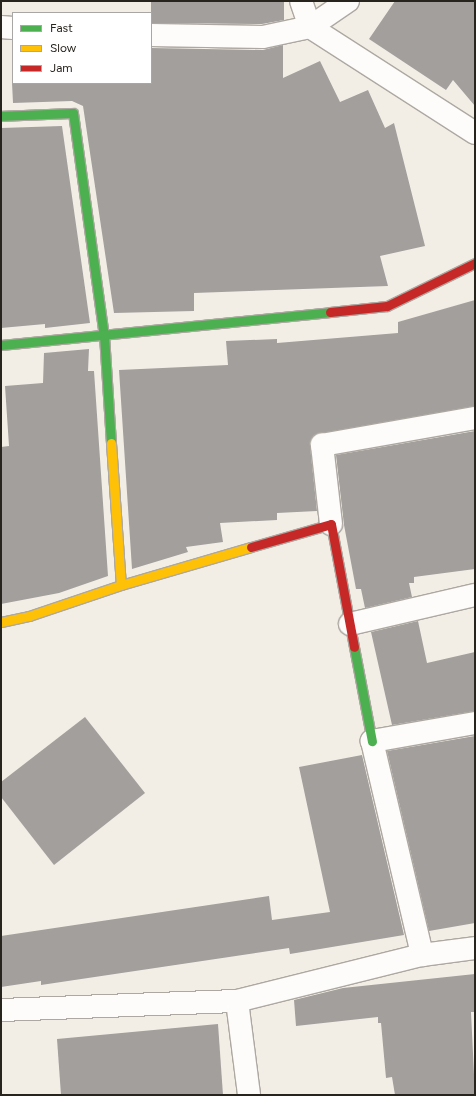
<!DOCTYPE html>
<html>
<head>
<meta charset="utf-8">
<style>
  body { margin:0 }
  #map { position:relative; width:476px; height:1096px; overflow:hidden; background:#f3eee5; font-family:Figtree,sans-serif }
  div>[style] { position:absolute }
  .building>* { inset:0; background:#a29f9d }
  .roads { filter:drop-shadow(1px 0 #ada8a1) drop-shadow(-1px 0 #ada8a1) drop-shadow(0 1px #ada8a1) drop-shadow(0 -1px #ada8a1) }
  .street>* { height:22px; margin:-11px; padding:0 11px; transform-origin:11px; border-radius:11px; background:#fdfcfb }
  .fast>* { height:9px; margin:-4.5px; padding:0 4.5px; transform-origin:4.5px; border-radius:4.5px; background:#4caf50 }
  .slow>* { height:9px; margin:-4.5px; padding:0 4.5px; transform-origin:4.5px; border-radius:4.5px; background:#ffc107 }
  .jam>* { height:9px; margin:-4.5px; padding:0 4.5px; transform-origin:4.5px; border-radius:4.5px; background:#c62828 }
  span { translate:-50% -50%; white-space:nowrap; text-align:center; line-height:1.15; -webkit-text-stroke:4px #fff; paint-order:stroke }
  .frame { position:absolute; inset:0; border:2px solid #27231d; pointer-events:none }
  .legend { position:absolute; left:12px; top:12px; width:140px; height:72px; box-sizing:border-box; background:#fff; border:1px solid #a9a7a5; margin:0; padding:5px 7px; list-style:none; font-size:12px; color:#27231d }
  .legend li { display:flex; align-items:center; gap:8px; height:20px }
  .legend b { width:20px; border:1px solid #a9a7a5 }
</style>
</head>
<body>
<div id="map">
  <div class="building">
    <div style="clip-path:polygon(151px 1px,284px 1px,284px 20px,262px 24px,151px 23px)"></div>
    <div style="clip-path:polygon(395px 1px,475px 1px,475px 106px,453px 80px,446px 90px,369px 39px)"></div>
    <div style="clip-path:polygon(283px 45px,283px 78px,320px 61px,340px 102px,368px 90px,385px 128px,394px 123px,425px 246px,380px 256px,388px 286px,194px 293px,194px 311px,114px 313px,83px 106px,72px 101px,13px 103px,12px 83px,151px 83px,151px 48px,263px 50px)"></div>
    <div style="clip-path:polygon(62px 126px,90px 323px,45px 328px,45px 324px,1px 328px,1px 128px)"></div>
    <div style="clip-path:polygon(475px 300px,475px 406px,314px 435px,310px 446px,317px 511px,277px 513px,277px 520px,220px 523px,223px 542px,186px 547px,188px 552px,132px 569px,119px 370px,228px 365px,226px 341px,277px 339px,277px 343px,398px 333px,398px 322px)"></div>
    <div style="clip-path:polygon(89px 349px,88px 371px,94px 371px,108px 576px,59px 593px,1px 604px,1px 447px,9px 446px,5px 386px,43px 383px,44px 353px)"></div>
    <div style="clip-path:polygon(475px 431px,475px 569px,414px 577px,414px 583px,409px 583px,412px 597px,365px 608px,361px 589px,356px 589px,344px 525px,336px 455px)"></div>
    <div style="clip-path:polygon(418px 621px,427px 663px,475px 652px,475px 711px,392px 725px,371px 632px)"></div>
    <div style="clip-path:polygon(85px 717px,145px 793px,54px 865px,1px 797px,1px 782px)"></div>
    <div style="clip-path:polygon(475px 736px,475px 923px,429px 931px,387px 751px)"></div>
    <div style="clip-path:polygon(362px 755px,404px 935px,290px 954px,289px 948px,41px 985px,41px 981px,1px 987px,1px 936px,269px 896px,272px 920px,330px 912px,299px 767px)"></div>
    <div style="clip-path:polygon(475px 974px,475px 1012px,471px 1012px,475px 1095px,395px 1095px,392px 1077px,386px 1078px,381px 1023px,378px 1023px,378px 1017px,296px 1026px,294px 1000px,343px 988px)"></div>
    <div style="clip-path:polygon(218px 1024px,223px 1095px,61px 1095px,57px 1039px)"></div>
  </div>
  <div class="roads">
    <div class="street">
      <div style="left:301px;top:1px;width:28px;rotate:71deg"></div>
      <div style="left:310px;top:27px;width:196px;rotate:32.7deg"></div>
      <div style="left:1px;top:27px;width:12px;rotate:5deg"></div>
      <div style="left:151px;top:35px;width:112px;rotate:1deg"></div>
      <div style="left:263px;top:37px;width:48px;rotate:-12deg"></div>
      <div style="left:310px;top:27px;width:46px;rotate:-34.4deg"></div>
      <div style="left:331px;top:524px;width:80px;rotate:-96.5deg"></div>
      <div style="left:322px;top:445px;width:155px;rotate:-10deg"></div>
      <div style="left:350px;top:624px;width:128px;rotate:-13.1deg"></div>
      <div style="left:475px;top:723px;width:105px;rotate:170.1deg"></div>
      <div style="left:372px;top:741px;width:220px;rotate:76.8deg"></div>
      <div style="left:422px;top:955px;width:53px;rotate:-7.5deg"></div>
      <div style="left:237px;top:1001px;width:95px;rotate:82.7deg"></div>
      <div style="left:1px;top:1010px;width:236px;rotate:-2.2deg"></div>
      <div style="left:237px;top:1001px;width:191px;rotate:-14deg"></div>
    </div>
    <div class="fast">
      <div style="left:1px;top:116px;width:72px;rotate:-2.4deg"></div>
      <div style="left:73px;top:113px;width:224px;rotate:82.1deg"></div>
      <div style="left:104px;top:335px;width:108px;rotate:86.3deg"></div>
      <div style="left:1px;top:345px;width:331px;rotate:-5.7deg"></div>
      <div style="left:354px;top:647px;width:96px;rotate:79.2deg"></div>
    </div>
    <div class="slow">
      <div style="left:111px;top:443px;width:142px;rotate:86deg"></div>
      <div style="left:1px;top:622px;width:29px;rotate:-12deg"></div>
      <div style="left:29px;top:616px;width:97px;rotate:-18.6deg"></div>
      <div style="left:121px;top:585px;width:135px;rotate:-16.3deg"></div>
    </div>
    <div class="jam">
      <div style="left:330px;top:312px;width:57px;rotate:-6deg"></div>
      <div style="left:387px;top:306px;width:98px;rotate:-26deg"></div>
      <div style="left:251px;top:547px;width:83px;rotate:-16deg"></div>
      <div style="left:331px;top:524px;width:125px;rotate:79.4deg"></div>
    </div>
  </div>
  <div class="frame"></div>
  <ul class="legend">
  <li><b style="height:5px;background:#4caf50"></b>Fast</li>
  <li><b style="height:5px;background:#ffc107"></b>Slow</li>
  <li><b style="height:5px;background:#c62828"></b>Jam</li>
  </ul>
</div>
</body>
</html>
